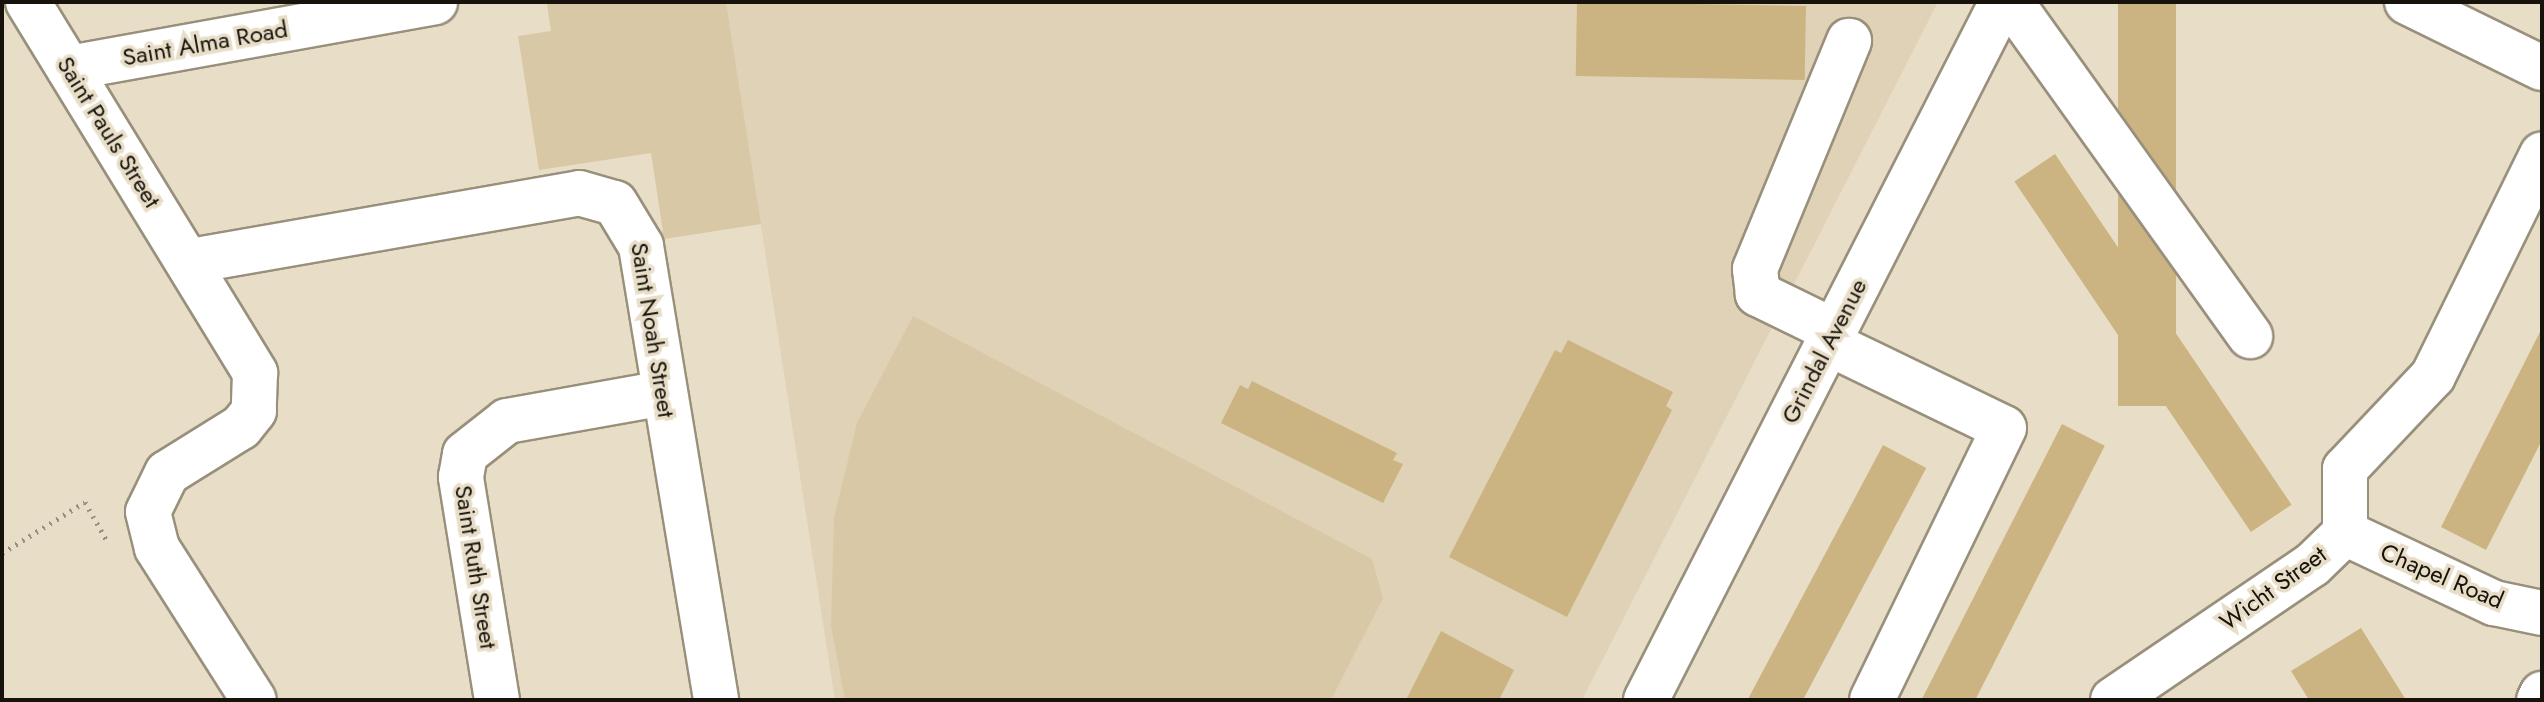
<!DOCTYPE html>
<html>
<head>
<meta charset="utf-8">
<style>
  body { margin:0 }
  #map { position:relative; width:2544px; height:702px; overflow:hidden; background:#e8dec8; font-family:Jost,sans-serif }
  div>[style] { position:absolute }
  .built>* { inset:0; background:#dfd2b6 }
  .green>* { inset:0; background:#d8c8a5 }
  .building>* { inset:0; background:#cbb482; transform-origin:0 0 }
  .path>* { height:5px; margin-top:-2.5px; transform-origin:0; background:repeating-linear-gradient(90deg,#978f7f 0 2px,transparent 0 8px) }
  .roads { filter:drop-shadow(2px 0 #99907c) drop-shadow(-2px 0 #99907c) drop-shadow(0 2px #99907c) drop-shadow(0 -2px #99907c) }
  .minor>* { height:44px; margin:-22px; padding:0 22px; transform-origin:22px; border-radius:22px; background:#fff }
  span { translate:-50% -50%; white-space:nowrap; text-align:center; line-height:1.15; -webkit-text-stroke:7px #e8dec8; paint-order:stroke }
  .street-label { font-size:24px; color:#17130c }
  .frame { position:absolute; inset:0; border:4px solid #17130c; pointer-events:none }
</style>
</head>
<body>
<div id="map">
  <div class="built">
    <div style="clip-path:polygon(726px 2px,1938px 2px,1582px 700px,835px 700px)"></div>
  </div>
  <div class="green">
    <div style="clip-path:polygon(726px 2px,761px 224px,664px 239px,651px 153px,539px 170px,518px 36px,551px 31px,547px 4px)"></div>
    <div style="clip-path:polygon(913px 316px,1372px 559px,1383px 598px,1331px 700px,845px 700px,831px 626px,834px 518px,857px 423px)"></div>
  </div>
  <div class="building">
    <div style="left:1577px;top:2px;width:229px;height:74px;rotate:1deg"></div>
    <div style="left:2118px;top:2px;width:58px;height:404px"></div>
    <div style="left:2055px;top:154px;width:423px;height:49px;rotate:56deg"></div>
    <div style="clip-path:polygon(2542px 328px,2542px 440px,2486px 550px,2441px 527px)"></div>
    <div style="clip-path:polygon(1568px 340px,1673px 392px,1666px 406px,1672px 410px,1567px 617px,1449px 557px,1555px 350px,1561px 353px)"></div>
    <div style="clip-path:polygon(1252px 381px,1397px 453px,1393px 460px,1403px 464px,1383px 503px,1221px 423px,1240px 385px,1248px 389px)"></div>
    <div style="left:2062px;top:424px;width:48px;height:310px;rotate:27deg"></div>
    <div style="left:1883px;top:445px;width:49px;height:287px;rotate:28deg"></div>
    <div style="clip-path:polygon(2361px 628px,2406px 700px,2309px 700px,2291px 671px)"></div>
    <div style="clip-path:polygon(1441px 631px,1514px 670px,1499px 700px,1406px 700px)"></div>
  </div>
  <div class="path">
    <div style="left:2px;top:553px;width:97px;rotate:-31.6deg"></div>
    <div style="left:85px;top:502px;width:45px;rotate:60.6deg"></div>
  </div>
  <div class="roads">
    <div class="minor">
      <div style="left:28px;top:2px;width:435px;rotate:58.5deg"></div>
      <div style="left:255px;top:373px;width:38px;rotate:92deg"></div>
      <div style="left:254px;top:411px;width:21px;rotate:129deg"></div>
      <div style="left:241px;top:427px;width:87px;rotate:148.1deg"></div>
      <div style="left:167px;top:473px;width:43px;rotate:116deg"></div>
      <div style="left:148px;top:512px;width:37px;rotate:76deg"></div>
      <div style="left:157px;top:548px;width:180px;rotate:57.5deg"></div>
      <div style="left:2011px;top:2px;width:411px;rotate:54.4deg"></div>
      <div style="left:2407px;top:2px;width:150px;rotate:26.1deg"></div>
      <div style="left:69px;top:68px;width:372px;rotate:-10.2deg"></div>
      <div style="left:191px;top:261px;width:394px;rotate:-9.9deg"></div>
      <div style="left:579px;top:193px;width:37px;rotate:16deg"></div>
      <div style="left:615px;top:203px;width:50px;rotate:58.8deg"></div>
      <div style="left:641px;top:246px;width:460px;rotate:80.6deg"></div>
      <div style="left:1834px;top:331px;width:85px;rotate:-154deg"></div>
      <div style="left:1758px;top:294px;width:25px;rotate:-97deg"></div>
      <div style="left:1755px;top:269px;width:247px;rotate:-67.6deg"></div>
      <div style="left:1828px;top:343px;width:195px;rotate:25.8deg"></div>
      <div style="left:2004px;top:428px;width:302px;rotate:115.9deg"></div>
      <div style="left:2345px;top:533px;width:165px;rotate:25.2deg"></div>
      <div style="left:2494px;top:603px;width:49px;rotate:11.8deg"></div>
      <div style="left:497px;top:700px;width:226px;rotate:-99.2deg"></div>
      <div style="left:461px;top:477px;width:23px;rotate:-80deg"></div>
      <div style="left:465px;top:454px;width:53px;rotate:-38.2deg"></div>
      <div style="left:507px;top:421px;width:159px;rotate:-10.1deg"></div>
      <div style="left:1646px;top:700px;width:784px;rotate:-62.98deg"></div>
      <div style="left:2113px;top:700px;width:240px;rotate:-34.2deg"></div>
      <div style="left:2312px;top:565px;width:46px;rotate:-44.1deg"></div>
      <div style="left:2345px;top:533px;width:64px;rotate:-90deg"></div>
      <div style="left:2345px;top:469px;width:128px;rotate:-46.6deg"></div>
      <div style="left:2433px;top:376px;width:247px;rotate:-63.8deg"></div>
      <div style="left:2539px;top:700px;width:7px;rotate:-63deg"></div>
    </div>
  </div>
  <div class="street-label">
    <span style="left:205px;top:43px;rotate:-10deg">Saint Alma Road</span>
    <span style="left:109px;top:132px;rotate:58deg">Saint Pauls Street</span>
    <span style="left:653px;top:330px;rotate:81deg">Saint Noah Street</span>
    <span style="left:1824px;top:351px;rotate:-63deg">Grindal Avenue</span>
    <span style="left:476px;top:567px;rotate:81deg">Saint Ruth Street</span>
    <span style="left:2442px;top:576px;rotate:23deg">Chapel Road</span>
    <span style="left:2273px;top:588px;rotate:-36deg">Wicht Street</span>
  </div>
  <div class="frame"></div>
</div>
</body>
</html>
